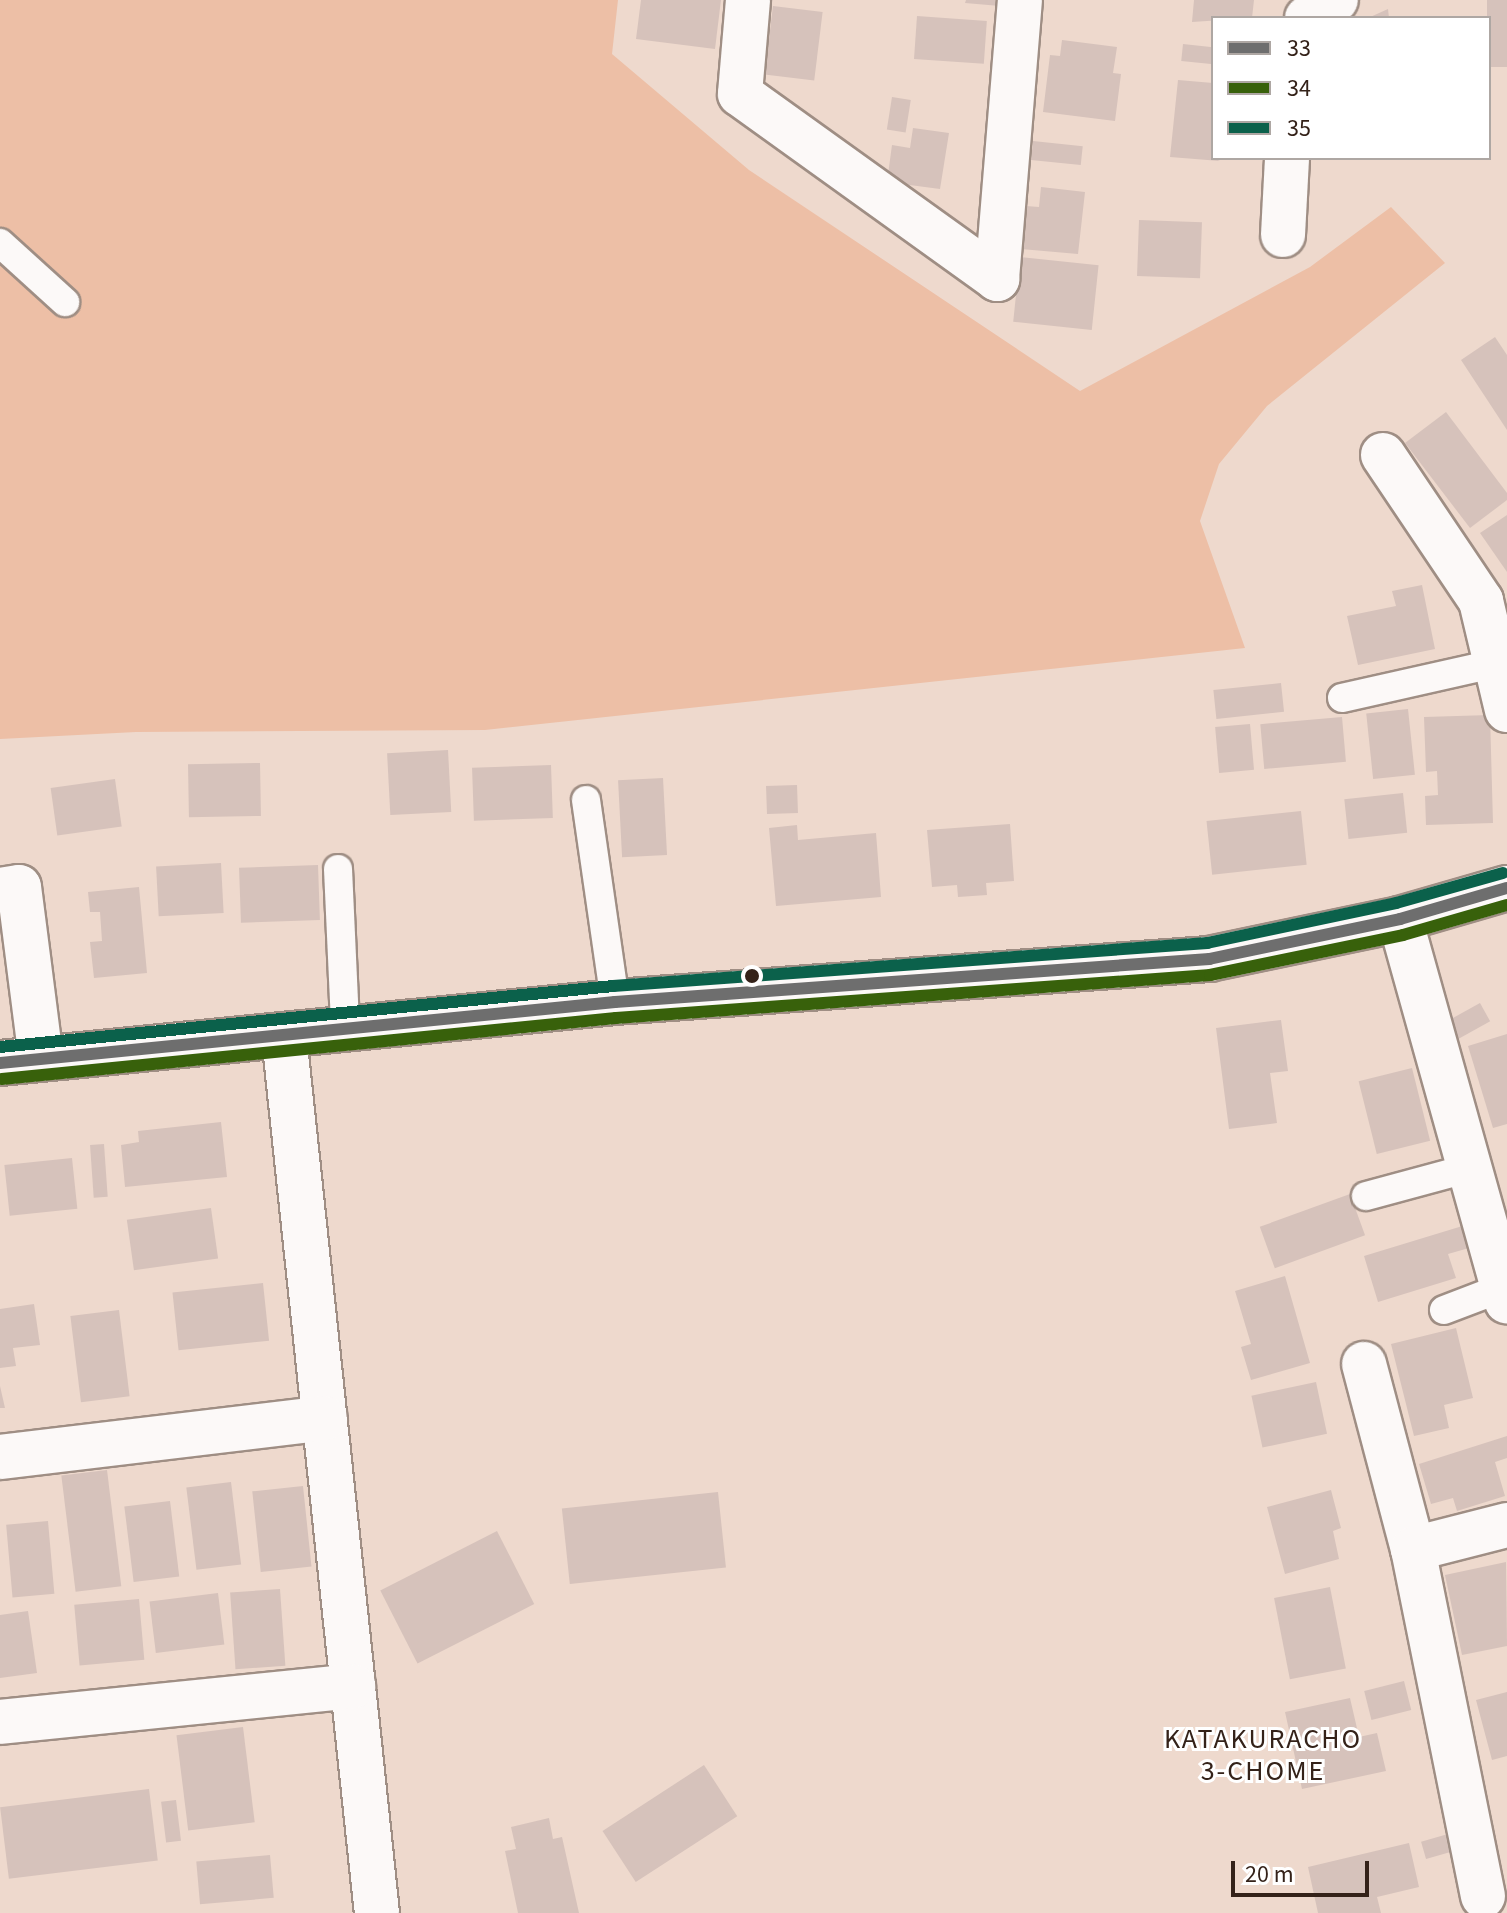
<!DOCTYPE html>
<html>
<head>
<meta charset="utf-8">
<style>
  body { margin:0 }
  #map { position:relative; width:1507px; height:1913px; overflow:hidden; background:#eed9cd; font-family:"Source Sans 3",sans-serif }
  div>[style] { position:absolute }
  .green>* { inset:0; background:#edbfa6 }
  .building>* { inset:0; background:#d6c2bb; transform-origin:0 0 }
  .roads { filter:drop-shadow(2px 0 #9f8e84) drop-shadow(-2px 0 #9f8e84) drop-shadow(0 2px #9f8e84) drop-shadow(0 -2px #9f8e84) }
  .lane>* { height:28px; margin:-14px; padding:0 14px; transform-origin:14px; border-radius:14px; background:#fcf9f8 }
  .street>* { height:44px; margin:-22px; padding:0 22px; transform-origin:22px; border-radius:22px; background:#fcf9f8 }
  .secondary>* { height:44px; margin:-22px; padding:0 22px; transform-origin:22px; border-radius:22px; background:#fcf9f8 }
  .bus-1>* { height:12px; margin:-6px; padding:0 6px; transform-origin:6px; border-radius:6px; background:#6e6e6e }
  .bus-2>* { height:12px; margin:-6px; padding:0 6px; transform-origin:6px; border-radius:6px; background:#38610b }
  .bus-3>* { height:12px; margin:-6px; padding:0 6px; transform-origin:6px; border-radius:6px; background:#0b614b }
  .dots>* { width:22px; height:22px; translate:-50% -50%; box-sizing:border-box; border:4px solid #fff; border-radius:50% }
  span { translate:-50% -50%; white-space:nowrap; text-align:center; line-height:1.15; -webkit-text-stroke:6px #fff; paint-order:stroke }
  .neighbourhood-label { font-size:28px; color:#342219; letter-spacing:2px }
  .legend { position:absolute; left:1211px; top:16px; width:280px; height:144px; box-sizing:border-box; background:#fff; border:2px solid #aea7a3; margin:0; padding:10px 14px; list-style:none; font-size:24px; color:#342219 }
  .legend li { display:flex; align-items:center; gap:16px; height:40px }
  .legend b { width:40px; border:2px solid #aea7a3 }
  .scale { position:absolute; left:1231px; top:1861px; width:138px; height:36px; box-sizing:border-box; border:4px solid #342219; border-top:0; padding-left:10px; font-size:24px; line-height:28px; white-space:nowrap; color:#342219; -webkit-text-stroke:6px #fff; paint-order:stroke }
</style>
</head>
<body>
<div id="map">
  <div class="green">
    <div style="clip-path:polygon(0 0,618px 0,612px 54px,749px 170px,1080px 391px,1310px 267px,1391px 207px,1445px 263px,1267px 406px,1219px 464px,1200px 521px,1245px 648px,485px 730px,136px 732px,0 739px)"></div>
  </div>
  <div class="building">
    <div style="clip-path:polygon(641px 0,721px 0,715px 49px,636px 39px)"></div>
    <div style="clip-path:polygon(966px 0,1001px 0,1000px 6px,965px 3px)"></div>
    <div style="clip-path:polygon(1194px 0,1254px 0,1252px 18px,1192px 22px)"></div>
    <div style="left:1487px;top:0;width:20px;height:67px"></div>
    <div style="left:773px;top:6px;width:50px;height:69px;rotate:7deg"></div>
    <div style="clip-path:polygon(1388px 9px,1389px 18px,1368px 18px)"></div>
    <div style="left:917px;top:16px;width:70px;height:43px;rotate:4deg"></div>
    <div style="clip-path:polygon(1062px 40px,1117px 47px,1113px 73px,1121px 74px,1115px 121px,1043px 112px,1050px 55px,1060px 56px)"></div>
    <div style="left:1183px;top:44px;width:30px;height:17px;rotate:6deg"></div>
    <div style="clip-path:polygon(1178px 80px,1213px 83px,1213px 158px,1220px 161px,1170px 157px)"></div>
    <div style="left:892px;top:97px;width:19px;height:33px;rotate:9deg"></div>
    <div style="clip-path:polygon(913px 128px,949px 133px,940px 189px,887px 182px,892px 145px,910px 148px)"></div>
    <div style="left:1033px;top:141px;width:50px;height:19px;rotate:6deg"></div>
    <div style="clip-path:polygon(1041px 187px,1085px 192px,1078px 254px,1021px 249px,1026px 206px,1039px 207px)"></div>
    <div style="left:1139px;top:220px;width:63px;height:56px;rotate:2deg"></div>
    <div style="left:1020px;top:257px;width:79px;height:65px;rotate:6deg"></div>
    <div style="clip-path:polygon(1495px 337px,1507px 355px,1507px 430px,1461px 360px)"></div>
    <div style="clip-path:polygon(1446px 412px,1507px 493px,1507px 500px,1470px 528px,1405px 443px)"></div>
    <div style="clip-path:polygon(1507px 515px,1507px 572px,1480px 533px)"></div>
    <div style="clip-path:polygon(1422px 585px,1435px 649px,1358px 665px,1347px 616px,1396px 606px,1392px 591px)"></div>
    <div style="left:1281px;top:683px;width:29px;height:68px;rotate:84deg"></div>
    <div style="left:1408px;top:709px;width:66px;height:42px;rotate:84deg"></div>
    <div style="clip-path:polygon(1490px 715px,1493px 823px,1426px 825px,1425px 796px,1438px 795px,1437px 771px,1426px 772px,1424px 717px)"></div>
    <div style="left:1342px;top:717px;width:45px;height:82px;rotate:85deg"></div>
    <div style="left:1250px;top:724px;width:46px;height:35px;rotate:85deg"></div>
    <div style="left:448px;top:750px;width:62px;height:61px;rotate:87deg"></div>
    <div style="left:260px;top:763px;width:53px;height:72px;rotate:89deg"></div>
    <div style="left:551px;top:765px;width:53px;height:79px;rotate:88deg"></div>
    <div style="left:663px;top:778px;width:77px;height:45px;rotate:87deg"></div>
    <div style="left:115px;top:779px;width:48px;height:65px;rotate:82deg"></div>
    <div style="left:797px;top:785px;width:28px;height:31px;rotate:88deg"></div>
    <div style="left:1403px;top:793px;width:40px;height:59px;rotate:84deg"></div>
    <div style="left:1301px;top:811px;width:54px;height:95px;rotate:84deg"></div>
    <div style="clip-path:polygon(1010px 824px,1014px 881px,986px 883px,987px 895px,958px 897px,957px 885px,932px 887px,927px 830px)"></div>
    <div style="clip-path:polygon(797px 825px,798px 840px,876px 833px,881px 897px,776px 906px,769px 828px)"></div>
    <div style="left:221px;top:863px;width:50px;height:65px;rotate:87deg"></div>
    <div style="left:318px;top:865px;width:55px;height:79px;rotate:88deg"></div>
    <div style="clip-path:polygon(139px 887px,147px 973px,94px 978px,90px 942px,102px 941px,100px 912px,90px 912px,88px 892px)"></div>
    <div style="left:1480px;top:1003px;width:21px;height:36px;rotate:61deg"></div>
    <div style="clip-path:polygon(1281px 1020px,1288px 1071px,1270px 1073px,1277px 1123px,1229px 1129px,1216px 1028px)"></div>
    <div style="clip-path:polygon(1507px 1034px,1507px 1124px,1493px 1128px,1468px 1046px)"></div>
    <div style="left:1412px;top:1068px;width:75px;height:55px;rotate:76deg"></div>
    <div style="clip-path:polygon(221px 1122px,227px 1177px,125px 1187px,121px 1145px,139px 1142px,138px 1131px)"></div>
    <div style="left:104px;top:1144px;width:53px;height:14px;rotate:86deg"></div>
    <div style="left:72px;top:1158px;width:51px;height:68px;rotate:84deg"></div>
    <div style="left:1350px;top:1194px;width:44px;height:96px;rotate:70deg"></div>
    <div style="left:211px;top:1208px;width:51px;height:85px;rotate:82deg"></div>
    <div style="clip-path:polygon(1469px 1224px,1476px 1246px,1448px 1254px,1456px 1278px,1378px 1302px,1364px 1256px)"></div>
    <div style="clip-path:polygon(1285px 1276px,1310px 1363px,1251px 1380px,1241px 1347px,1251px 1344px,1235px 1291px)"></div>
    <div style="left:263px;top:1283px;width:58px;height:91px;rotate:84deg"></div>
    <div style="clip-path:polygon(34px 1304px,40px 1345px,13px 1348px,16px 1366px,0 1368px,0 1309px)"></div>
    <div style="left:119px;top:1310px;width:87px;height:49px;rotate:83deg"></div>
    <div style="clip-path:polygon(1456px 1328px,1473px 1398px,1444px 1405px,1449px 1428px,1414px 1436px,1391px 1344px)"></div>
    <div style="left:1316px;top:1382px;width:53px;height:66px;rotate:78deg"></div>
    <div style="clip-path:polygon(0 1386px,5px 1408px,0 1408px)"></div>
    <div style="clip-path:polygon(1507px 1436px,1507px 1458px,1495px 1462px,1505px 1496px,1457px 1511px,1453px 1498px,1431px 1504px,1419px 1464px)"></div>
    <div style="left:107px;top:1470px;width:117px;height:46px;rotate:83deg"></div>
    <div style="left:231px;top:1482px;width:83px;height:45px;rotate:83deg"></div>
    <div style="left:303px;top:1486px;width:81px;height:51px;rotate:84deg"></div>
    <div style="clip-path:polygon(1331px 1490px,1341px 1528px,1333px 1531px,1339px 1559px,1285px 1574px,1267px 1507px)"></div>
    <div style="left:718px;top:1492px;width:76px;height:157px;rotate:84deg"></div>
    <div style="left:170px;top:1501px;width:76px;height:46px;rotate:83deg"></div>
    <div style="left:48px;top:1521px;width:73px;height:42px;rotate:85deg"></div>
    <div style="left:497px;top:1531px;width:82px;height:131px;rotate:63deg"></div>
    <div style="clip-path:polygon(1506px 1562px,1507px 1646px,1462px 1655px,1445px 1575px)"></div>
    <div style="left:1330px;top:1587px;width:83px;height:57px;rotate:79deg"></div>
    <div style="left:280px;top:1589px;width:77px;height:50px;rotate:86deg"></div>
    <div style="left:218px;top:1593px;width:52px;height:69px;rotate:83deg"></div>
    <div style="left:139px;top:1599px;width:61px;height:65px;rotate:85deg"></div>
    <div style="clip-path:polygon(28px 1611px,37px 1673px,0 1678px,0 1615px)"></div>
    <div style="left:1404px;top:1681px;width:30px;height:41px;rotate:76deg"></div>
    <div style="clip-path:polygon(1507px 1692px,1507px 1756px,1492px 1760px,1476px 1700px)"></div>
    <div style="clip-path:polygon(1350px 1698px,1359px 1737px,1377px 1733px,1386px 1771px,1302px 1789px,1285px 1712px)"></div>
    <div style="left:243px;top:1727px;width:96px;height:67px;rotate:83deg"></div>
    <div style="left:704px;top:1765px;width:61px;height:121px;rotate:57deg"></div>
    <div style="left:149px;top:1789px;width:72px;height:150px;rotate:83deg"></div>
    <div style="left:176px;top:1800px;width:41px;height:15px;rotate:83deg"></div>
    <div style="clip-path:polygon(549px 1818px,553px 1839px,562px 1837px,579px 1913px,518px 1913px,505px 1851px,516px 1849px,511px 1827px)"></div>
    <div style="left:1448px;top:1834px;width:18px;height:28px;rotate:74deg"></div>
    <div style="clip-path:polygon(1409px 1843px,1419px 1887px,1377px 1897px,1381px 1913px,1318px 1913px,1308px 1867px)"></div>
    <div style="left:270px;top:1855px;width:43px;height:74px;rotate:85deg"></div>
  </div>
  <div class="roads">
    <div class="lane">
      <div style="left:0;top:243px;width:88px;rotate:42.2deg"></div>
      <div style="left:1342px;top:698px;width:159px;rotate:-12.7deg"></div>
      <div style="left:586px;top:800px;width:204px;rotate:81.8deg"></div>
      <div style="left:338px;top:869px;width:157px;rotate:87.4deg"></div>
      <div style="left:1366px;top:1196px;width:108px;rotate:-15.1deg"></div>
      <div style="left:1444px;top:1310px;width:67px;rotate:-20.9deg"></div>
    </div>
    <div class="street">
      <div style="left:748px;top:0;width:94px;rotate:94.9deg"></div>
      <div style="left:740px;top:94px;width:317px;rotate:35.7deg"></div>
      <div style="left:997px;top:279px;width:280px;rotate:-85.3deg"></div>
      <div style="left:1307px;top:18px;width:34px;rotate:-32deg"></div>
      <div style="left:1283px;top:235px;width:77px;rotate:-87deg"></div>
      <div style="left:1383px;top:455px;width:176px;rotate:56.1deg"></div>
      <div style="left:1481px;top:601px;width:112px;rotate:76.6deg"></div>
      <div style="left:0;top:890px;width:19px;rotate:-9deg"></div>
      <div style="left:19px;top:887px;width:173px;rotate:82.7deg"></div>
      <div style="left:1400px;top:919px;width:397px;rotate:74.4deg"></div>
      <div style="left:284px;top:1036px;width:882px;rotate:83.95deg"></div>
      <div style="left:1364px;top:1364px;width:191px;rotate:75.2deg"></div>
      <div style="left:1413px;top:1549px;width:354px;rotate:78.6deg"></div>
      <div style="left:0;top:1457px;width:327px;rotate:-6.8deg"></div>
      <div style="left:1413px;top:1549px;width:97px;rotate:-14.3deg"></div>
      <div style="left:0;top:1722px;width:355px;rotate:-5.8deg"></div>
    </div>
    <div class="secondary">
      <div style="left:0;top:1063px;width:618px;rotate:-5.66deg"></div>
      <div style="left:615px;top:1002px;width:596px;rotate:-4.14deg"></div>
      <div style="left:1209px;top:959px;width:195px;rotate:-11.8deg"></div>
      <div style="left:1400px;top:919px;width:111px;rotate:-16.2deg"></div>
    </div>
  </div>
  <div class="bus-1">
    <div style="left:0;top:1063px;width:618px;rotate:-5.66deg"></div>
    <div style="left:615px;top:1002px;width:596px;rotate:-4.14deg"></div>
    <div style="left:1209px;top:959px;width:195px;rotate:-11.8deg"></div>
    <div style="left:1400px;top:919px;width:111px;rotate:-16.2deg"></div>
  </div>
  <div class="bus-2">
    <div style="left:2px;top:1079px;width:617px;rotate:-5.67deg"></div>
    <div style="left:616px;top:1018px;width:596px;rotate:-4.14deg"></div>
    <div style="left:1210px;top:975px;width:197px;rotate:-11.7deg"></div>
    <div style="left:1403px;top:935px;width:108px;rotate:-16.1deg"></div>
  </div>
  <div class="bus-3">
    <div style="left:0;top:1047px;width:616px;rotate:-5.68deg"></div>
    <div style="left:613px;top:986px;width:596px;rotate:-4.14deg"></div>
    <div style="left:1207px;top:943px;width:193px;rotate:-11.9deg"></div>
    <div style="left:1396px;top:903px;width:111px;rotate:-15.7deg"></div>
  </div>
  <div class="dots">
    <div style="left:752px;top:976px;background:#342219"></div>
  </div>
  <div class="neighbourhood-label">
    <span style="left:1263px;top:1755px">KATAKURACHO<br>3-CHOME</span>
  </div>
  <ul class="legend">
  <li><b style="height:10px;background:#6e6e6e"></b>33</li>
  <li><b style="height:10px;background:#38610b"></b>34</li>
  <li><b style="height:10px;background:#0b614b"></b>35</li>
  </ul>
  <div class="scale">20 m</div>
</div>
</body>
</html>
